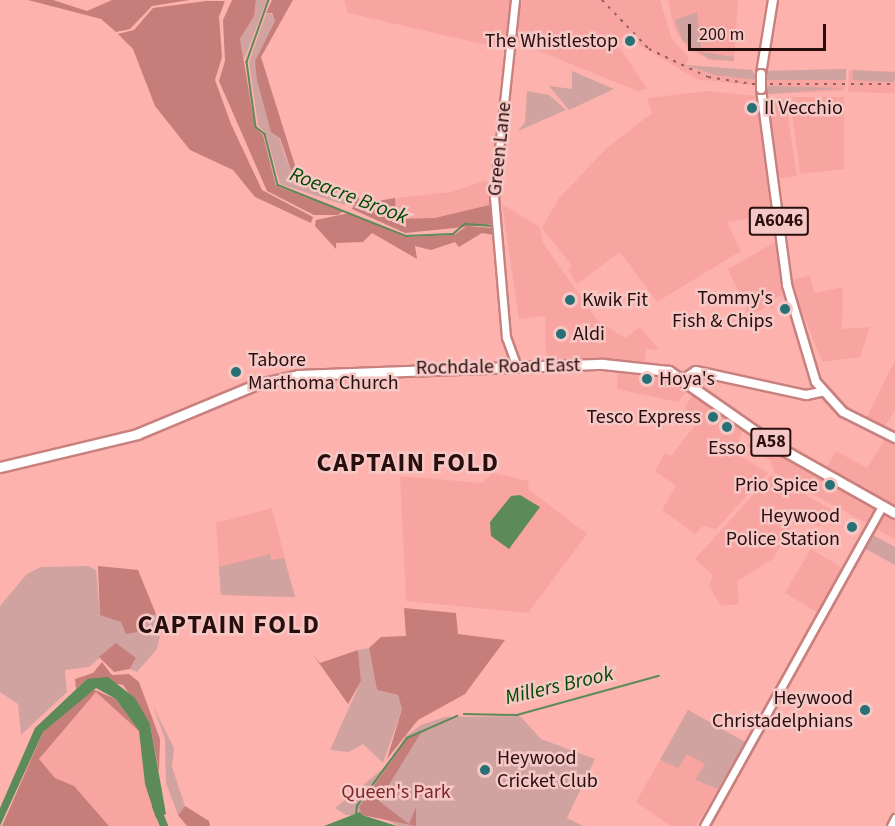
<!DOCTYPE html>
<html>
<head>
<meta charset="utf-8">
<style>
  body { margin:0 }
  #map { position:relative; width:895px; height:826px; overflow:hidden; background:#fdb2ae; font-family:"Source Sans 3",sans-serif }
  div>[style] { position:absolute }
  .built>* { inset:0; background:#f8a5a1; transform-origin:0 0 }
  .green>* { inset:0; background:#d0a3a0; transform-origin:0 0 }
  .forest>* { inset:0; background:#c67e7b }
  .water>* { inset:0; background:#5c8a59 }
  .stream>* { height:1.5px; margin:-0.75px; padding:0 0.75px; transform-origin:0.75px; border-radius:0.75px; background:#5c8a59 }
  .river>* { height:8px; margin:-4px; padding:0 4px; transform-origin:4px; border-radius:4px; background:#5c8a59 }
  .roads { filter:drop-shadow(2px 0 #c8817e) drop-shadow(-2px 0 #c8817e) drop-shadow(0 2px #c8817e) drop-shadow(0 -2px #c8817e) }
  .secondary>* { height:7px; margin:-3.5px; padding:0 3.5px; transform-origin:3.5px; border-radius:3.5px; background:#fff }
  .primary>* { height:8px; margin:-4px; padding:0 4px; transform-origin:4px; border-radius:4px; background:#fff }
  .highway>* { height:9px; margin:-4.5px; padding:0 4.5px; transform-origin:4.5px; border-radius:4.5px; background:#fff }
  .rail>* { height:1.5px; margin-top:-0.75px; transform-origin:0; background:repeating-linear-gradient(90deg,#93615e 0 3px,transparent 0 9px) }
  .bridges { filter:drop-shadow(2px 0 #c8817e) drop-shadow(-2px 0 #c8817e) drop-shadow(0 2px #c8817e) drop-shadow(0 -2px #c8817e) }
  .primary-bridge>* { height:8px; margin:-4px; padding:0 4px; transform-origin:4px; border-radius:4px; background:#fff }
  .dots>* { width:16px; height:16px; translate:-50% -50%; box-sizing:border-box; border:3px solid #f6c8c5; border-radius:50% }
  span { translate:-50% -50%; white-space:nowrap; text-align:center; line-height:1.15; -webkit-text-stroke:5px #f6c8c5; paint-order:stroke }
  .shield-label span { padding:2px 4px; background:#f6c8c5; border:2px solid; border-radius:4px; -webkit-text-stroke-width:0 }
  .shield-label { font-size:18px; color:#280e0d; font-weight:700 }
  .poi-label { font-size:20px; color:#280e0d }
  .right { translate:-100% -50%; text-align:right }
  .left { translate:0 -50%; text-align:left }
  .street-label { font-size:20px; color:#280e0d }
  .park-label { font-size:20px; color:#7d2729 }
  .water-label { font-size:21px; color:#014a02; font-style:italic }
  .district-label { font-size:26px; color:#280e0d; font-weight:700; letter-spacing:1.5px }
  .scale { position:absolute; left:688px; top:24px; width:138px; height:27px; box-sizing:border-box; border:3px solid #280e0d; border-top:0; padding-left:8px; font-size:18px; line-height:21px; white-space:nowrap; color:#280e0d; -webkit-text-stroke:4px #f6c8c5; paint-order:stroke }
</style>
</head>
<body>
<div id="map">
  <div class="built">
    <div style="clip-path:polygon(344px 0,513px 0,508px 50px,348px 13px)"></div>
    <div style="clip-path:polygon(522px 0,660px 0,672px 39px,689px 58px,686px 65px,758px 80px,757px 86px,696px 79px,628px 38px,619px 45px,607px 29px,647px 89px,637px 91px,515px 41px)"></div>
    <div style="clip-path:polygon(668px 0,738px 0,734px 61px,709px 60px,688px 49px,675px 30px)"></div>
    <div style="clip-path:polygon(846px 69px,844px 91px,768px 94px,764px 89px,765px 71px)"></div>
    <div style="left:849px;top:70px;width:46px;height:22px;rotate:2deg"></div>
    <div style="clip-path:polygon(708px 91px,757px 96px,771px 215px,727px 222px,741px 251px,657px 302px,620px 252px,577px 284px,568px 270px,572px 266px,542px 228px,559px 198px,607px 148px,652px 113px,647px 98px)"></div>
    <div style="clip-path:polygon(790px 97px,844px 97px,844px 169px,800px 174px)"></div>
    <div style="left:785px;top:99px;width:78px;height:18px;rotate:81deg"></div>
    <div style="clip-path:polygon(484px 181px,492px 183px,489px 205px,435px 219px,395px 219px,395px 198px,451px 192px)"></div>
    <div style="clip-path:polygon(502px 204px,540px 227px,543px 243px,598px 321px,625px 338px,640px 327px,659px 350px,646px 349px,645px 363px,546px 361px,545px 316px,519px 319px)"></div>
    <div style="clip-path:polygon(775px 242px,782px 295px,770px 299px,776px 312px,769px 306px,749px 315px,728px 269px)"></div>
    <div style="clip-path:polygon(810px 275px,814px 293px,843px 287px,842px 329px,870px 327px,860px 357px,822px 362px,790px 281px)"></div>
    <div style="clip-path:polygon(895px 360px,895px 410px,884px 428px,866px 419px)"></div>
    <div style="clip-path:polygon(618px 370px,662px 374px,686px 392px,678px 402px,617px 389px)"></div>
    <div style="clip-path:polygon(693px 394px,701px 394px,744px 428px,734px 452px,768px 473px,716px 529px,703px 526px,695px 534px,662px 510px,676px 486px,655px 471px,665px 453px,671px 456px,695px 425px,698px 419px,684px 409px)"></div>
    <div style="clip-path:polygon(755px 438px,895px 517px,895px 539px,774px 473px,771px 461px,747px 446px)"></div>
    <div style="clip-path:polygon(884px 441px,895px 444px,895px 509px,825px 470px,836px 451px,867px 468px)"></div>
    <div style="clip-path:polygon(493px 473px,529px 481px,528px 489px,587px 534px,528px 613px,406px 601px,400px 476px,482px 483px)"></div>
    <div style="clip-path:polygon(771px 475px,832px 510px,819px 527px,787px 510px,782px 521px,791px 526px,773px 559px,737px 581px,739px 604px,721px 606px,709px 586px,713px 575px,695px 559px)"></div>
    <div style="clip-path:polygon(272px 508px,295px 597px,221px 595px,216px 523px)"></div>
    <div style="left:811px;top:549px;width:39px;height:51px;rotate:31deg"></div>
    <div style="clip-path:polygon(96px 692px,139px 731px,145px 784px,159px 826px,109px 826px,74px 786px,55px 778px,39px 759px)"></div>
    <div style="clip-path:polygon(688px 710px,745px 742px,696px 826px,671px 826px,636px 802px)"></div>
  </div>
  <div class="green">
    <div style="clip-path:polygon(256px 0,267px 0,244px 60px,240px 39px,254px 16px)"></div>
    <div style="clip-path:polygon(697px 12px,702px 52px,734px 57px,734px 61px,709px 59px,682px 40px,675px 20px)"></div>
    <div style="clip-path:polygon(271px 13px,275px 21px,255px 61px,284px 153px,292px 173px,347px 195px,345px 205px,280px 184px,266px 134px,258px 125px,249px 62px,266px 14px)"></div>
    <div style="clip-path:polygon(686px 65px,752px 70px,758px 80px,715px 75px)"></div>
    <div style="clip-path:polygon(846px 69px,846px 80px,765px 80px,765px 71px)"></div>
    <div style="left:853px;top:70px;width:42px;height:10px;rotate:3deg"></div>
    <div style="clip-path:polygon(572px 71px,614px 89px,569px 110px,549px 86px,572px 89px)"></div>
    <div style="clip-path:polygon(764px 86px,846px 88px,768px 94px)"></div>
    <div style="clip-path:polygon(527px 91px,549px 95px,566px 110px,518px 131px,525px 122px)"></div>
    <div style="clip-path:polygon(871px 534px,895px 547px,895px 565px,864px 548px)"></div>
    <div style="clip-path:polygon(270px 554px,271px 560px,284px 558px,295px 597px,221px 595px,219px 567px)"></div>
    <div style="clip-path:polygon(88px 566px,96px 570px,100px 615px,156px 614px,161px 631px,157px 649px,137px 672px,130px 669px,136px 658px,105px 653px,89px 667px,65px 670px,67px 692px,21px 735px,18px 704px,0 692px,0 606px,27px 574px,41px 567px)"></div>
    <div style="clip-path:polygon(369px 648px,377px 690px,398px 695px,402px 709px,383px 763px,363px 744px,349px 752px,330px 750px,361px 681px,358px 650px)"></div>
    <div style="clip-path:polygon(153px 706px,174px 748px,172px 767px,185px 806px,178px 815px,166px 783px,165px 739px)"></div>
    <div style="clip-path:polygon(688px 710px,745px 742px,718px 789px,695px 780px,705px 764px,687px 754px,678px 768px,660px 760px)"></div>
    <div style="clip-path:polygon(520px 716px,541px 739px,595px 759px,567px 818px,583px 826px,398px 826px,382px 817px,346px 815px,335px 808px,390px 763px,406px 736px,421px 725px,445px 717px)"></div>
  </div>
  <div class="forest">
    <div style="clip-path:polygon(28px 0,53px 0,87px 11px,112px 0,190px 0,152px 6px,130px 29px,116px 32px,101px 19px)"></div>
    <div style="clip-path:polygon(232px 0,256px 0,254px 16px,240px 39px,255px 127px,263px 135px,276px 186px,344px 211px,338px 215px,314px 215px,267px 191px,219px 81px,225px 61px,223px 20px)"></div>
    <div style="clip-path:polygon(272px 0,293px 0,261px 57px,297px 172px,292px 173px,280px 138px,271px 132px,257px 80px,255px 61px,275px 21px,272px 13px,266px 13px)"></div>
    <div style="clip-path:polygon(206px 1px,225px 1px,219px 17px,222px 57px,215px 80px,231px 124px,262px 190px,313px 217px,311px 223px,255px 197px,233px 170px,190px 150px,155px 106px,133px 49px,118px 34px,134px 30px,153px 8px)"></div>
    <div style="clip-path:polygon(358px 196px,361px 204px,395px 198px,396px 219px,435px 218px,489px 205px,494px 224px,405px 233px,352px 209px)"></div>
    <div style="clip-path:polygon(349px 213px,406px 237px,454px 235px,467px 226px,493px 228px,494px 235px,482px 233px,459px 247px,455px 242px,431px 250px,415px 246px,417px 259px,372px 233px,363px 242px,336px 243px,336px 249px,315px 226px,316px 220px)"></div>
    <div style="clip-path:polygon(98px 566px,138px 570px,156px 614px,142px 618px,137px 632px,126px 634px,121px 622px,100px 615px)"></div>
    <div style="clip-path:polygon(404px 608px,456px 613px,458px 634px,505px 640px,465px 694px,418px 720px,387px 759px,402px 709px,398px 695px,377px 690px,369px 648px,381px 637px,406px 636px)"></div>
    <div style="clip-path:polygon(116px 643px,136px 658px,130px 669px,114px 672px,99px 657px)"></div>
    <div style="clip-path:polygon(358px 650px,361px 681px,348px 704px,312px 653px,320px 663px)"></div>
    <div style="clip-path:polygon(102px 662px,112px 675px,129px 674px,139px 682px,160px 739px,159px 772px,150px 724px,123px 685px,87px 679px,76px 689px,75px 679px,93px 673px)"></div>
    <div style="clip-path:polygon(90px 688px,116px 699px,139px 731px,96px 692px,39px 759px,55px 778px,74px 786px,109px 826px,2px 826px,43px 732px)"></div>
    <div style="clip-path:polygon(422px 731px,379px 801px,409px 824px,416px 807px,416px 826px,362px 815px,359px 807px,407px 739px)"></div>
    <div style="clip-path:polygon(185px 806px,209px 821px,210px 826px,187px 826px,178px 815px)"></div>
  </div>
  <div class="water">
    <div style="clip-path:polygon(520px 495px,540px 507px,509px 549px,491px 536px,490px 522px,511px 496px)"></div>
    <div style="clip-path:polygon(108px 677px,135px 698px,150px 724px,166px 814px,156px 818px,145px 784px,139px 731px,116px 699px,96px 688px,43px 732px,0 826px,0 808px,35px 728px,87px 679px)"></div>
    <div style="clip-path:polygon(360px 812px,362px 815px,397px 826px,324px 826px)"></div>
  </div>
  <div class="stream">
    <div style="left:269px;top:0;width:66px;rotate:109.5deg"></div>
    <div style="left:247px;top:62px;width:66px;rotate:82.1deg"></div>
    <div style="left:256px;top:127px;width:11px;rotate:38deg"></div>
    <div style="left:265px;top:134px;width:53px;rotate:75.7deg"></div>
    <div style="left:278px;top:185px;width:138px;rotate:21.7deg"></div>
    <div style="left:406px;top:236px;width:47px;rotate:-2.4deg"></div>
    <div style="left:453px;top:234px;width:16px;rotate:-40deg"></div>
    <div style="left:465px;top:224px;width:28px;rotate:4deg"></div>
    <div style="left:464px;top:714px;width:53px;rotate:1.1deg"></div>
    <div style="left:517px;top:715px;width:147px;rotate:-15.4deg"></div>
    <div style="left:356px;top:814px;width:8px;rotate:-83deg"></div>
    <div style="left:357px;top:806px;width:84px;rotate:-53.7deg"></div>
    <div style="left:407px;top:738px;width:55px;rotate:-23.7deg"></div>
  </div>
  <div class="river">
    <div style="left:156px;top:806px;width:22px;rotate:68deg"></div>
  </div>
  <div class="roads">
    <div class="secondary">
      <div style="left:515px;top:0;width:198px;rotate:96.1deg"></div>
      <div style="left:494px;top:197px;width:141px;rotate:85.1deg"></div>
      <div style="left:506px;top:337px;width:32px;rotate:70deg"></div>
      <div style="left:704px;top:826px;width:366px;rotate:-60.9deg"></div>
      <div style="left:891px;top:826px;width:9px;rotate:-63deg"></div>
    </div>
    <div class="primary">
      <div style="left:761px;top:74px;width:75px;rotate:-80.8deg"></div>
      <div style="left:761px;top:89px;width:198px;rotate:82.4deg"></div>
      <div style="left:787px;top:285px;width:101px;rotate:73.4deg"></div>
      <div style="left:816px;top:382px;width:40px;rotate:48deg"></div>
      <div style="left:843px;top:412px;width:58px;rotate:26.6deg"></div>
      <div style="left:684px;top:379px;width:14px;rotate:-34deg"></div>
      <div style="left:696px;top:371px;width:113px;rotate:12.3deg"></div>
      <div style="left:806px;top:395px;width:16px;rotate:-11deg"></div>
    </div>
    <div class="highway">
      <div style="left:0;top:467px;width:141px;rotate:-13.5deg"></div>
      <div style="left:137px;top:434px;width:128px;rotate:-22.6deg"></div>
      <div style="left:255px;top:385px;width:44px;rotate:-13.1deg"></div>
      <div style="left:298px;top:375px;width:305px;rotate:-2.1deg"></div>
      <div style="left:603px;top:364px;width:66px;rotate:6.1deg"></div>
      <div style="left:669px;top:371px;width:133px;rotate:34.9deg"></div>
      <div style="left:778px;top:447px;width:134px;rotate:29.4deg"></div>
    </div>
  </div>
  <div class="rail">
    <div style="left:602px;top:0;width:68px;rotate:46.2deg"></div>
    <div style="left:649px;top:49px;width:65px;rotate:25.4deg"></div>
    <div style="left:708px;top:77px;width:45px;rotate:9deg"></div>
    <div style="left:752px;top:84px;width:143px"></div>
  </div>
  <div class="bridges">
    <div class="primary-bridge">
      <div style="left:761px;top:74px;width:15px;rotate:90deg"></div>
    </div>
  </div>
  <div class="dots">
    <div style="left:630px;top:41px;background:#267076"></div>
    <div style="left:752px;top:108px;background:#267076"></div>
    <div style="left:570px;top:300px;background:#267076"></div>
    <div style="left:785px;top:309px;background:#267076"></div>
    <div style="left:561px;top:334px;background:#267076"></div>
    <div style="left:236px;top:372px;background:#267076"></div>
    <div style="left:647px;top:379px;background:#267076"></div>
    <div style="left:713px;top:417px;background:#267076"></div>
    <div style="left:727px;top:427px;background:#267076"></div>
    <div style="left:830px;top:485px;background:#267076"></div>
    <div style="left:852px;top:527px;background:#267076"></div>
    <div style="left:865px;top:710px;background:#267076"></div>
    <div style="left:485px;top:770px;background:#267076"></div>
  </div>
  <div class="shield-label">
    <span style="left:779px;top:221px">A6046</span>
    <span style="left:771px;top:442px">A58</span>
  </div>
  <div class="poi-label">
    <span class="right" style="left:618px;top:41px">The Whistlestop</span>
    <span class="left" style="left:764px;top:108px">Il Vecchio</span>
    <span class="right" style="left:773px;top:310px">Tommy's<br>Fish &amp; Chips</span>
    <span class="left" style="left:582px;top:300px">Kwik Fit</span>
    <span class="left" style="left:573px;top:334px">Aldi</span>
    <span class="left" style="left:248px;top:372px">Tabore<br>Marthoma Church</span>
    <span class="left" style="left:659px;top:379px">Hoya's</span>
    <span class="right" style="left:701px;top:417px">Tesco Express</span>
    <span style="left:727px;top:448px">Esso</span>
    <span class="right" style="left:818px;top:485px">Prio Spice</span>
    <span class="right" style="left:840px;top:528px">Heywood<br>Police Station</span>
    <span class="right" style="left:853px;top:710px">Heywood<br>Christadelphians</span>
    <span class="left" style="left:497px;top:770px">Heywood<br>Cricket Club</span>
  </div>
  <div class="street-label">
    <span style="left:500px;top:149px;rotate:-84deg">Green Lane</span>
    <span style="left:498px;top:367px;rotate:-1deg">Rochdale Road East</span>
  </div>
  <div class="park-label">
    <span style="left:396px;top:792px">Queen's Park</span>
  </div>
  <div class="water-label">
    <span style="left:349px;top:195px;rotate:21deg">Roeacre Brook</span>
    <span style="left:559px;top:685px;rotate:-13deg">Millers Brook</span>
  </div>
  <div class="district-label">
    <span style="left:408px;top:463px">CAPTAIN FOLD</span>
    <span style="left:229px;top:625px">CAPTAIN FOLD</span>
  </div>
  <div class="scale">200 m</div>
</div>
</body>
</html>
